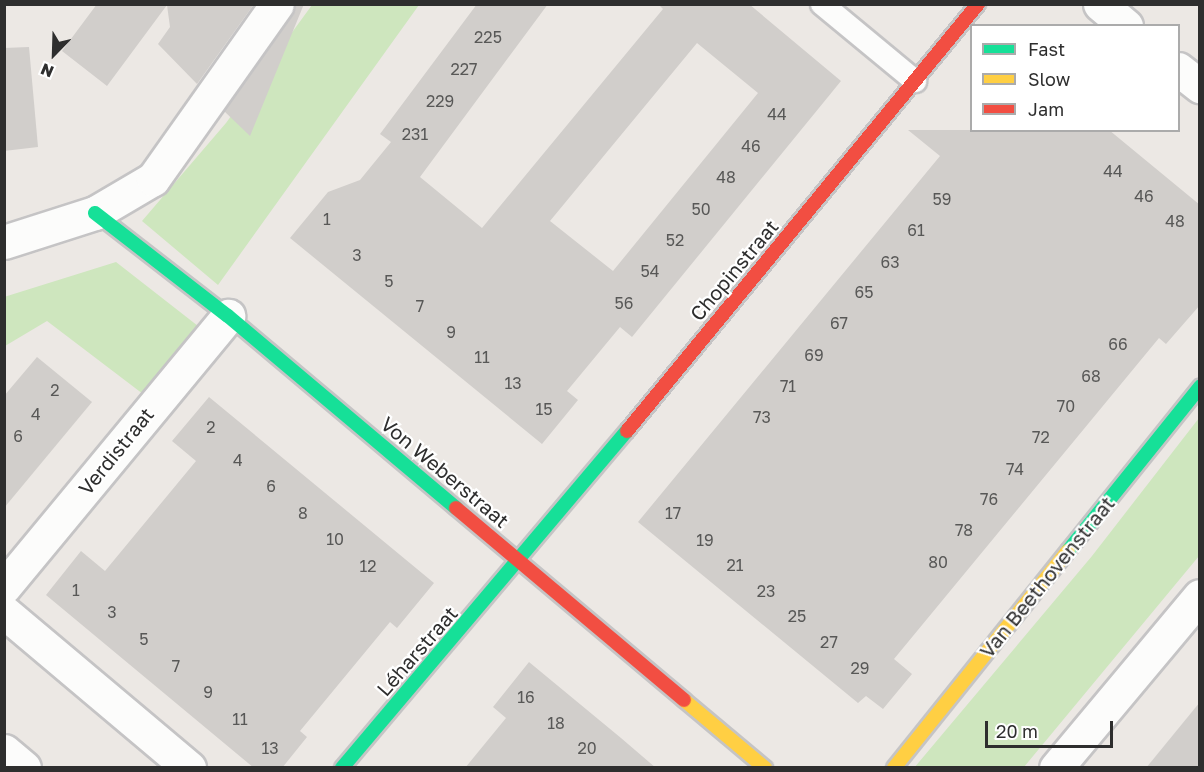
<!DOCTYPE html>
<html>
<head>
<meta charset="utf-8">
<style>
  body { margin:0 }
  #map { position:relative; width:1204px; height:772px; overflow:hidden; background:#ece8e4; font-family:"Golos Text",sans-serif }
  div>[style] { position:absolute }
  .green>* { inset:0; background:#cee6be }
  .building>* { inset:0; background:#d1cecb }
  .roads { filter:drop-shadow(2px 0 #c5c4c5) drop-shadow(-2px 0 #c5c4c5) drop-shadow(0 2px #c5c4c5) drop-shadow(0 -2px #c5c4c5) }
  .lane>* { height:22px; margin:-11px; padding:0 11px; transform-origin:11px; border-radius:11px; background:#fcfcfb }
  .street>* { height:33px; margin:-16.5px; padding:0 16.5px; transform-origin:16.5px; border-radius:16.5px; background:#fcfcfb }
  .fast>* { height:14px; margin:-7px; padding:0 7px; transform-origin:7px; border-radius:7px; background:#16e098 }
  .slow>* { height:14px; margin:-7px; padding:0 7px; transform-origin:7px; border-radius:7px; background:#ffcf43 }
  .jam>* { height:14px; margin:-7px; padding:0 7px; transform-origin:7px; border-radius:7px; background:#f24e42 }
  span { translate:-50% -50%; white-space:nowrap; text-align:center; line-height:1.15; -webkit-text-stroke:4.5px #fff; paint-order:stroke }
  .number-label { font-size:16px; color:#585857 }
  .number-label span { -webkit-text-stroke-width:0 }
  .street-label { font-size:20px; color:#2e2e2e }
  .frame { position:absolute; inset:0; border:6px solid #2e2e2e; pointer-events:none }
  .legend { position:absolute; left:970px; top:24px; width:210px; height:108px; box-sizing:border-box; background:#fff; border:2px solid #ababab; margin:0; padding:8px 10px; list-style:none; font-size:18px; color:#2e2e2e }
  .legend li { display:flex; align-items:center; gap:12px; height:30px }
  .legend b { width:30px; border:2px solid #ababab }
  .north { position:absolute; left:24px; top:24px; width:60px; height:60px; -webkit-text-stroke:4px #fff; paint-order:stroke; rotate:203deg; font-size:16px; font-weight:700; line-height:24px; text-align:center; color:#2e2e2e }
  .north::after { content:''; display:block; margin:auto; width:21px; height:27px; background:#2e2e2e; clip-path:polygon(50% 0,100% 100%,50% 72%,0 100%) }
  .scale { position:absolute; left:985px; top:721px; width:128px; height:27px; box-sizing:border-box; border:3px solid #2e2e2e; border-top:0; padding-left:8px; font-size:18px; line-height:21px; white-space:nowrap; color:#2e2e2e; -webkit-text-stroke:4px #fff; paint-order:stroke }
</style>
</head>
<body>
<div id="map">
  <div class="green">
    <div style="clip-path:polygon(312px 5px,419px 5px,218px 285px,142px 221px,226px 123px)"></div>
    <div style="clip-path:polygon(116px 262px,198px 326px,143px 394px,47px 321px,5px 346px,4px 297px)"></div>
    <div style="clip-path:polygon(1199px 418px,1199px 556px,1024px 767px,914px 768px,1092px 556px)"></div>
  </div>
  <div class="building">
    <div style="clip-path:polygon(97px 4px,254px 4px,197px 84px,158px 44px,170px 27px,167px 5px,107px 86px,62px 51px)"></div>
    <div style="clip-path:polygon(296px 4px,304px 4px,250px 136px,224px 111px)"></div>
    <div style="clip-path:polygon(evenodd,477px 4px,548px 4px,420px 177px,482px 228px,663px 9px,658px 4px,749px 4px,841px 81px,632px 337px,620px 327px,567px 391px,578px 400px,542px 444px,290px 238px,328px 192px,360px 180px,391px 142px,380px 134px,477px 4px,697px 43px,758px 93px,613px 271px,550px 221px,697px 43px)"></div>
    <div style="clip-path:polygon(29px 47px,38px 147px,4px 151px,4px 48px)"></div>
    <div style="clip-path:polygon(908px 130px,1109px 130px,1200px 205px,1200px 305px,1166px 344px,1159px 338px,894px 659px,912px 674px,883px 709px,866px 696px,858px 703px,638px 522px,940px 156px)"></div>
    <div style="clip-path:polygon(37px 357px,92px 402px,4px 508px,4px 396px)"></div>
    <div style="clip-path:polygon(209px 397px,434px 583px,397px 628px,390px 622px,300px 731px,307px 737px,282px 768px,254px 768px,46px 595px,81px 551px,105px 571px,196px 461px,172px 441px)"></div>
    <div style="clip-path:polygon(529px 662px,621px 738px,656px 768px,465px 768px,506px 718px,493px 707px)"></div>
    <div style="clip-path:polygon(1200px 702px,1200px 768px,1146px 768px)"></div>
  </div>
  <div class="roads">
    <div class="lane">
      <div style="left:822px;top:4px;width:121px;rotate:39.6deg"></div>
    </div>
    <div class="street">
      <div style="left:1100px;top:4px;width:34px;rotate:40deg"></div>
      <div style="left:1178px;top:69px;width:28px;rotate:38deg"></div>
      <div style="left:4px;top:242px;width:96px;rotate:-17.7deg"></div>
      <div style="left:95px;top:213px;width:67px;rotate:-30.4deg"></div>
      <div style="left:153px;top:179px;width:214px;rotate:-54.7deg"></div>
      <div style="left:4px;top:587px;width:352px;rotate:-50.4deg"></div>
      <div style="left:4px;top:612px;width:242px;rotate:40.1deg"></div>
      <div style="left:4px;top:751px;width:26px;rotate:40deg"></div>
      <div style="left:1056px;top:768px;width:224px;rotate:-50.1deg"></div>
    </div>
    <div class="fast">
      <div style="left:95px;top:213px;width:168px;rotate:37.8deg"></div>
      <div style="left:228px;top:316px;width:298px;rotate:40.1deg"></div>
      <div style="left:1068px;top:551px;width:211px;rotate:-51.2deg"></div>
      <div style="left:342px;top:768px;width:441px;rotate:-49.8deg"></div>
    </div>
    <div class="slow">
      <div style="left:684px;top:700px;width:106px;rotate:40deg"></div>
      <div style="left:894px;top:768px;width:278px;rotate:-51.3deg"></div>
    </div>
    <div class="jam">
      <div style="left:627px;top:431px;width:553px;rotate:-50.58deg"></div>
      <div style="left:456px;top:508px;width:298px;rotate:40.1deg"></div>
    </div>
  </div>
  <div class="number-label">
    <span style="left:488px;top:37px">225</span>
    <span style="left:464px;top:69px">227</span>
    <span style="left:440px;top:101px">229</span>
    <span style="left:777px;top:114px">44</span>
    <span style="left:415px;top:134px">231</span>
    <span style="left:751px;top:146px">46</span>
    <span style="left:1113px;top:171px">44</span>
    <span style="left:726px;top:177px">48</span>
    <span style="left:1144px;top:196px">46</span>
    <span style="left:942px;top:199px">59</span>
    <span style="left:701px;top:209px">50</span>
    <span style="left:327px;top:219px">1</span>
    <span style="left:1175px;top:221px">48</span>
    <span style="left:916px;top:230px">61</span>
    <span style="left:675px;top:240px">52</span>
    <span style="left:357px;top:255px">3</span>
    <span style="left:890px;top:262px">63</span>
    <span style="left:650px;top:271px">54</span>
    <span style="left:389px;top:281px">5</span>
    <span style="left:864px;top:292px">65</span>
    <span style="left:624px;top:303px">56</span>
    <span style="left:420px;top:306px">7</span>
    <span style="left:839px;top:323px">67</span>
    <span style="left:451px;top:332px">9</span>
    <span style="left:1118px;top:344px">66</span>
    <span style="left:814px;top:355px">69</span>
    <span style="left:482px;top:357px">11</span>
    <span style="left:1091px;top:376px">68</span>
    <span style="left:513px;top:383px">13</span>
    <span style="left:788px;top:386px">71</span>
    <span style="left:55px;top:390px">2</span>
    <span style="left:1066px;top:406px">70</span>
    <span style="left:544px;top:409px">15</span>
    <span style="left:36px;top:414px">4</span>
    <span style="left:762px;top:417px">73</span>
    <span style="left:211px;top:427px">2</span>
    <span style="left:18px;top:436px">6</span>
    <span style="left:1041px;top:437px">72</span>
    <span style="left:238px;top:460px">4</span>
    <span style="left:1015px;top:469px">74</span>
    <span style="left:271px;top:486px">6</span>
    <span style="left:989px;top:499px">76</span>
    <span style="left:303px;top:513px">8</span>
    <span style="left:673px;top:513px">17</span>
    <span style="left:964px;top:530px">78</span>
    <span style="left:335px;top:539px">10</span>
    <span style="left:705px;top:540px">19</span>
    <span style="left:938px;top:562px">80</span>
    <span style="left:735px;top:565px">21</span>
    <span style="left:368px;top:566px">12</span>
    <span style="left:76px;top:590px">1</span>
    <span style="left:766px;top:591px">23</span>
    <span style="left:112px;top:612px">3</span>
    <span style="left:797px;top:616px">25</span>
    <span style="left:144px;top:639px">5</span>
    <span style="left:829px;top:642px">27</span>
    <span style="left:176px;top:666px">7</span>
    <span style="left:860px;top:668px">29</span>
    <span style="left:208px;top:692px">9</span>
    <span style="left:526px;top:697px">16</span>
    <span style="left:240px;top:719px">11</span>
    <span style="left:556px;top:723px">18</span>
    <span style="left:270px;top:748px">13</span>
    <span style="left:587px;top:748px">20</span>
  </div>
  <div class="street-label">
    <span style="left:734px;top:270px;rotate:-50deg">Chopinstraat</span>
    <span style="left:116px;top:451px;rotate:-51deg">Verdistraat</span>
    <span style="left:445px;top:472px;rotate:40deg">Von Weberstraat</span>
    <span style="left:1047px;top:577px;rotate:-51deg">Van Beethovenstraat</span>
    <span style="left:417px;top:651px;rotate:-49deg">Léharstraat</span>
  </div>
  <div class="frame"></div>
  <ul class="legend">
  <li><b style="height:8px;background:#16e098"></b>Fast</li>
  <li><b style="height:8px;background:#ffcf43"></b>Slow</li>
  <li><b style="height:8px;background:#f24e42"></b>Jam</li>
  </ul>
  <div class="north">N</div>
  <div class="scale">20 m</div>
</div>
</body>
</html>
